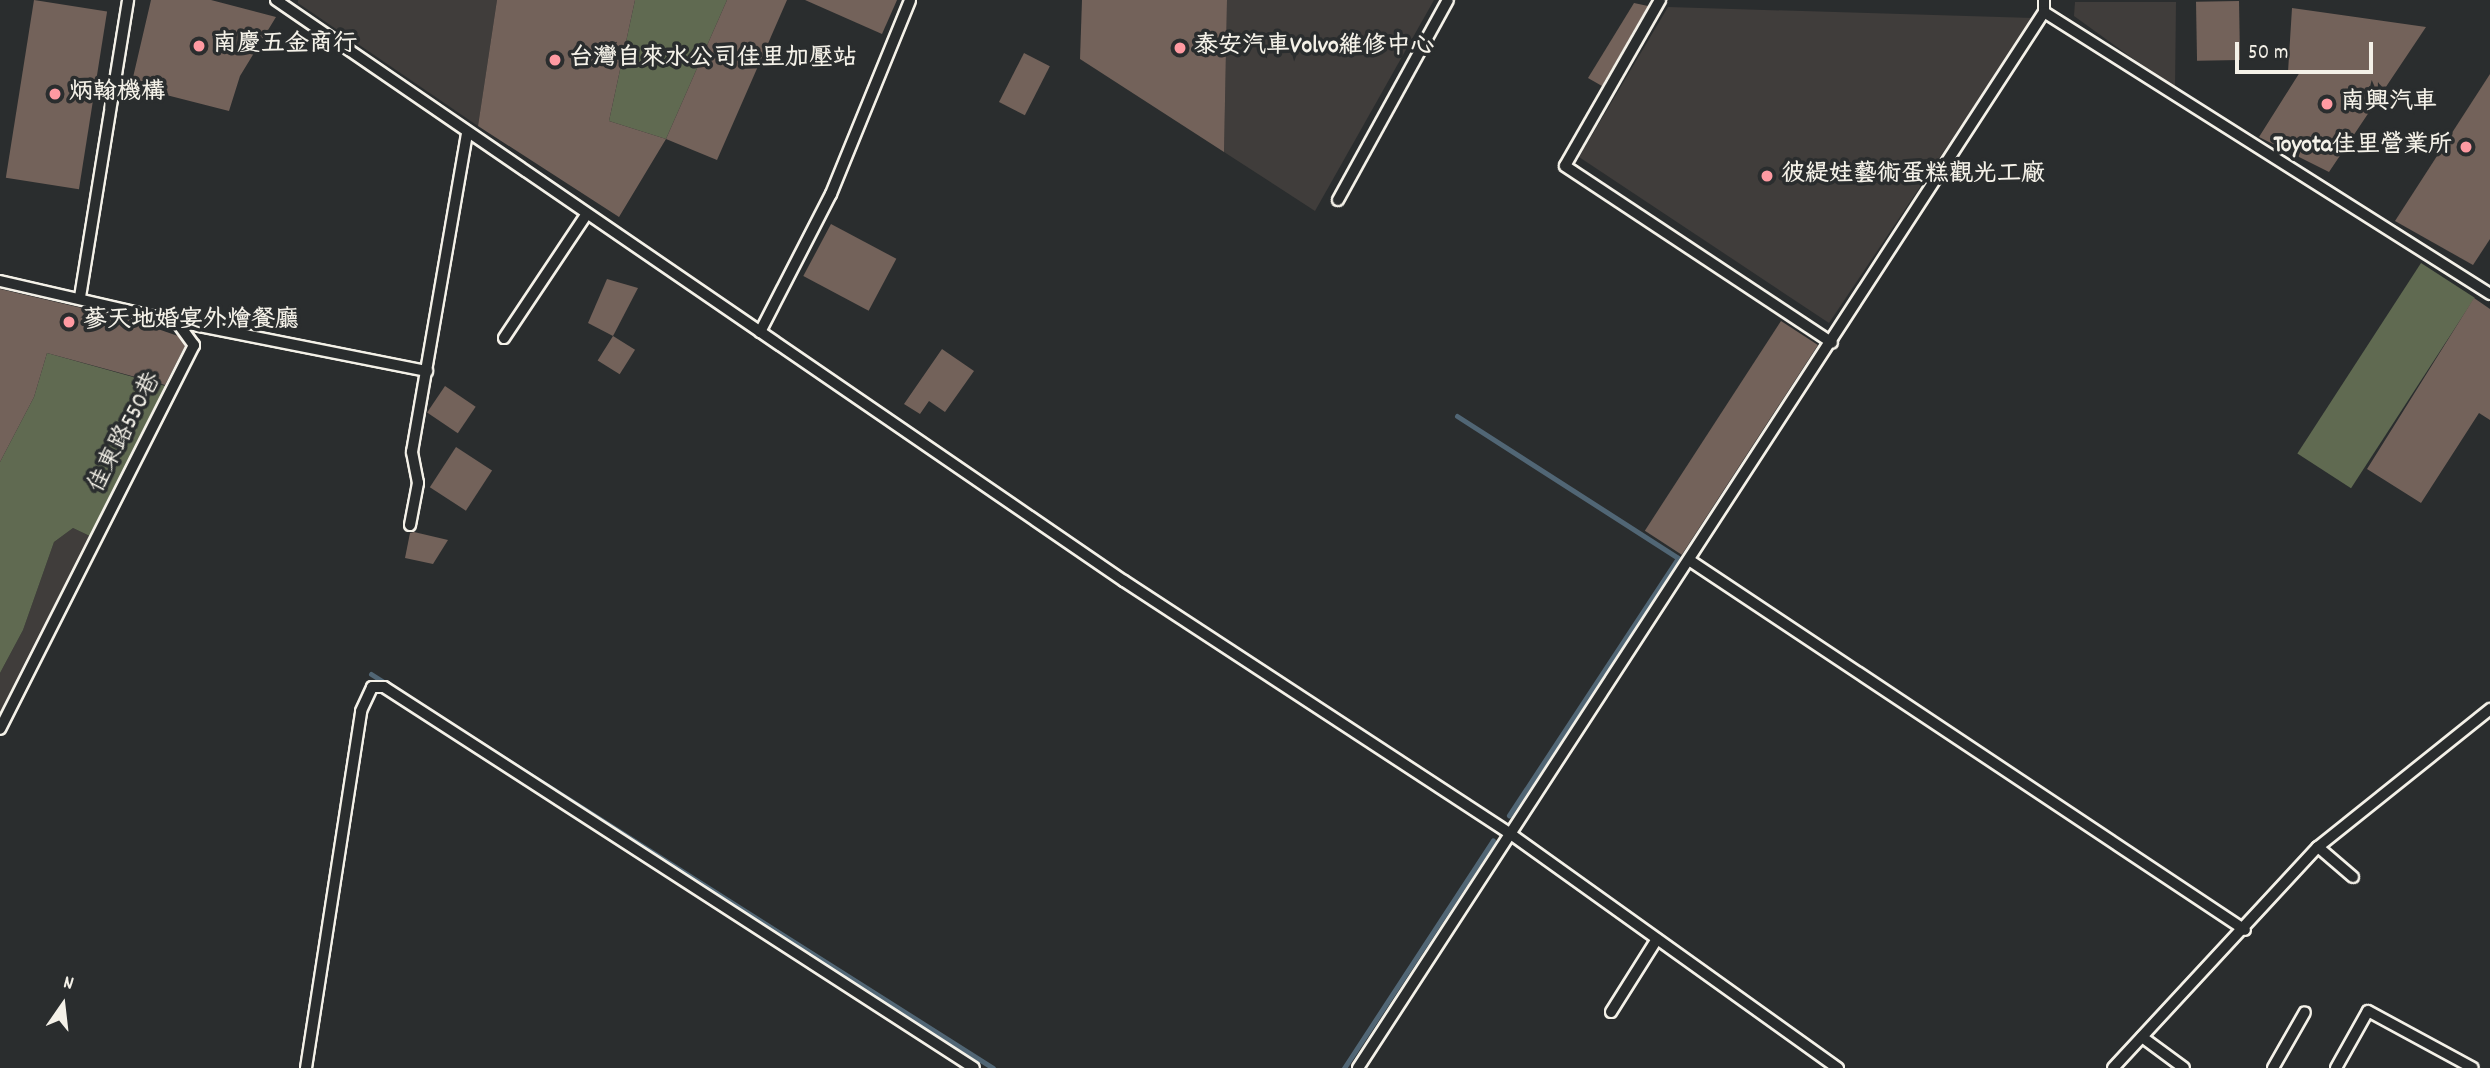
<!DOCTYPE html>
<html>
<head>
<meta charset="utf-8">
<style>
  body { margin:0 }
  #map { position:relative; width:2490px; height:1068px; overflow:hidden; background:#2a2d2e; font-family:Dekko,"LXGW WenKai TC",sans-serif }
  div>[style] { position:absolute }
  .built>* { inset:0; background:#403d3b }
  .green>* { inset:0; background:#606a51; transform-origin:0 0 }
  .stream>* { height:5px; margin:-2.5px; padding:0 2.5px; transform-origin:2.5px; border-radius:2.5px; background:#516675 }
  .building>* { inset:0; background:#73625a; transform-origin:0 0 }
  .roads { filter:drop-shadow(2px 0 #f4f1e8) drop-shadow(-2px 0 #f4f1e8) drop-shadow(0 2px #f4f1e8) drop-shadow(0 -2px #f4f1e8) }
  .lane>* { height:10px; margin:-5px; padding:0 5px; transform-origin:5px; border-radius:5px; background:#2a2d2e }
  .dots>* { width:19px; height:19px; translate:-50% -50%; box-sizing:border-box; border:4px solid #2a2d2e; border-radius:50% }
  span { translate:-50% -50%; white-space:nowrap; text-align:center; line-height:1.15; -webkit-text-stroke:7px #2a2d2e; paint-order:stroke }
  .poi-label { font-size:24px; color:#f4f1e8; font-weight:700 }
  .left { translate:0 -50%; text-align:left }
  .right { translate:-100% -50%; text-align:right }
  .street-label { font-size:24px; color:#f4f1e8 }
  .north { position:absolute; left:28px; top:970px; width:70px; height:70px; -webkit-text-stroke:5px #2a2d2e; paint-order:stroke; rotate:14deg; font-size:19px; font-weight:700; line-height:28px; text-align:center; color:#f4f1e8 }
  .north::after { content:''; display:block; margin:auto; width:24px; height:32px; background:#f4f1e8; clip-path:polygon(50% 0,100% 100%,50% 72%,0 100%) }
  .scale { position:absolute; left:2235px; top:42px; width:138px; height:32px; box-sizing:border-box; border:4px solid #f4f1e8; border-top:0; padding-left:9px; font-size:21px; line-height:24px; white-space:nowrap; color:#f4f1e8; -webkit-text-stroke:5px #2a2d2e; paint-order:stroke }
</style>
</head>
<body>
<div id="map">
  <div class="built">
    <div style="clip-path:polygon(298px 0,497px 0,478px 126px,298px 3px)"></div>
    <div style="clip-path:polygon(1227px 0,1434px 0,1315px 211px,1224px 152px)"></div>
    <div style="clip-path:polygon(2075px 2px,2176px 2px,2175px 89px,2074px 16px)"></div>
    <div style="clip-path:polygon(1668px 7px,2033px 18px,1829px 323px,1579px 157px)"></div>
    <div style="clip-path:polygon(73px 528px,94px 538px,0 715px,0 673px,23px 630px,54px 542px)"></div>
  </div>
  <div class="green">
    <div style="clip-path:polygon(635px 0,727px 0,666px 139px,609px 121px)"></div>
    <div style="left:2421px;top:263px;width:64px;height:227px;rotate:33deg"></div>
    <div style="clip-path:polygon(47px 353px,169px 387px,94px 538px,73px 528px,54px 542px,23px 630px,0 673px,0 462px,34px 397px)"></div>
  </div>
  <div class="stream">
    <div style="left:1457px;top:416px;width:263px;rotate:32.7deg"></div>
    <div style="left:1678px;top:558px;width:308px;rotate:123.3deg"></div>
    <div style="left:371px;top:674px;width:736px;rotate:32.35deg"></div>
    <div style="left:1344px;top:1068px;width:272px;rotate:-56.8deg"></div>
  </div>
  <div class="building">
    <div style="left:34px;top:0;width:74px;height:180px;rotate:9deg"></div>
    <div style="clip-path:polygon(151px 0,211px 0,276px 17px,240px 76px,229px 111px,131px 86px)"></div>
    <div style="clip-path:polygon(497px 0,635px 0,609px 121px,666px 139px,619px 217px,478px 126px)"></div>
    <div style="clip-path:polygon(727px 0,787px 0,717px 160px,666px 139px)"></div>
    <div style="clip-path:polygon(805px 0,897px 0,882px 34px)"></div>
    <div style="clip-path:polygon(1082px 0,1227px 0,1224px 152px,1080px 59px)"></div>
    <div style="left:2239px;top:1px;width:59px;height:43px;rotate:89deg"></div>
    <div style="clip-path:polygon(1634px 3px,1648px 6px,1602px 86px,1588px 78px)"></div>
    <div style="clip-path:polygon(2292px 8px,2426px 27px,2329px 172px,2259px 137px,2300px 72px,2288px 72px)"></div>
    <div style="left:1024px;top:53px;width:29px;height:55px;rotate:27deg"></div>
    <div style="clip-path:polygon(2490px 74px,2490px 239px,2473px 265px,2395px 221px)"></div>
    <div style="left:831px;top:224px;width:74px;height:59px;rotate:28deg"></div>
    <div style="clip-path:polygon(607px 279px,638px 288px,613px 336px,588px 323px)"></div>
    <div style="clip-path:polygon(0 289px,129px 319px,178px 336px,185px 346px,165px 385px,47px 353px,34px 397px,0 462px)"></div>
    <div style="clip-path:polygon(2474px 298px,2490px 309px,2490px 420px,2479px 413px,2421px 503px,2367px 469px)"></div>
    <div style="left:1781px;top:321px;width:44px;height:250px;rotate:33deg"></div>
    <div style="left:613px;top:336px;width:26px;height:29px;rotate:32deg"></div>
    <div style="clip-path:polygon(942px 349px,974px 371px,945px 412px,929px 401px,920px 414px,904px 404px)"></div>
    <div style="left:445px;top:386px;width:37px;height:32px;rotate:34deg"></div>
    <div style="left:456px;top:447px;width:43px;height:48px;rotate:33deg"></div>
    <div style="clip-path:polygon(410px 533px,414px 532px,448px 540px,433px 564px,405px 558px)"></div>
  </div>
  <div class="roads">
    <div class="lane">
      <div style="left:276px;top:0;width:1028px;rotate:34.42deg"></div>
      <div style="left:1124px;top:581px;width:464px;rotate:33.2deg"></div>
      <div style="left:1512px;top:835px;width:401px;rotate:35.6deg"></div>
      <div style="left:1660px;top:0;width:191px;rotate:119.8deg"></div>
      <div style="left:1565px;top:166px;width:320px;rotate:33.5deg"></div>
      <div style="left:2044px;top:0;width:12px;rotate:90deg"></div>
      <div style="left:2044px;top:12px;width:528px;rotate:32.3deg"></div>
      <div style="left:1338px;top:200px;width:228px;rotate:-61.2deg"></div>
      <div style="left:0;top:281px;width:182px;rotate:13deg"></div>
      <div style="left:177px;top:322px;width:29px;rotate:54deg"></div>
      <div style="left:194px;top:345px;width:430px;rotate:116.8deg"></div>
      <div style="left:80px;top:297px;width:301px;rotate:-80.8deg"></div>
      <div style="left:179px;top:322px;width:253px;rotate:11.2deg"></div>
      <div style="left:760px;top:332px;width:155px;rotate:-62.8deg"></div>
      <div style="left:831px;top:194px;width:209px;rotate:-67.8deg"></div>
      <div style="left:504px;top:338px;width:148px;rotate:-56.3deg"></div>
      <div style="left:410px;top:525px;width:43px;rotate:-79.2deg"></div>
      <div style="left:418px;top:483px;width:32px;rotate:-101deg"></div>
      <div style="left:412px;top:452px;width:323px;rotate:-80.2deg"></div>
      <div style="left:1692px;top:562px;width:664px;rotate:33.64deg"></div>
      <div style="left:2318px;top:847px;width:46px;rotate:40.6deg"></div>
      <div style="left:1611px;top:1012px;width:86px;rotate:-57.8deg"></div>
      <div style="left:2142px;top:1037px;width:52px;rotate:36.4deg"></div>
      <div style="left:306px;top:1068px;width:361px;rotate:-81.2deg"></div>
      <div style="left:361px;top:711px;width:26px;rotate:-65deg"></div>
      <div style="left:372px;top:687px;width:12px"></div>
      <div style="left:384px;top:687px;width:702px;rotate:32.85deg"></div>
      <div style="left:1358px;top:1068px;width:1259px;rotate:-56.99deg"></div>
      <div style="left:2113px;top:1068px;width:301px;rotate:-47.2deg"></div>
      <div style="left:2318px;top:847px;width:221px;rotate:-38.7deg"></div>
      <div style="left:2273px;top:1068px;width:64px;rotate:-60.3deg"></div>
      <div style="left:2336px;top:1068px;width:65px;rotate:-60.7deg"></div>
      <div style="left:2368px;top:1011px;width:119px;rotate:28.5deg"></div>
    </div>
  </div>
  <div class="dots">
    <div style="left:199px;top:46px;background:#ff9aa2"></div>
    <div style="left:1180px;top:48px;background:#ff9aa2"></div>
    <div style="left:555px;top:60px;background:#ff9aa2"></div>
    <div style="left:55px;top:94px;background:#ff9aa2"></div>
    <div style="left:2327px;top:104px;background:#ff9aa2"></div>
    <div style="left:2466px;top:147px;background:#ff9aa2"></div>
    <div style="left:1767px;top:176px;background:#ff9aa2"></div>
    <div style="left:69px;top:322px;background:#ff9aa2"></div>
  </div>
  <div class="poi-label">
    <span class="left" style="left:213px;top:46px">南慶五金商行</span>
    <span class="left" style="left:1194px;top:48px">泰安汽車Volvo維修中心</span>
    <span class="left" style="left:569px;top:60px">台灣自來水公司佳里加壓站</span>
    <span class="left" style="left:69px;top:94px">炳翰機構</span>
    <span class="left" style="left:2341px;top:104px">南興汽車</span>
    <span class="right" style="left:2452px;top:147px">Toyota佳里營業所</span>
    <span class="left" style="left:1781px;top:176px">彼緹娃藝術蛋糕觀光工廠</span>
    <span class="left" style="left:83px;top:322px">蔘天地婚宴外燴餐廳</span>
  </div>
  <div class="street-label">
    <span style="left:126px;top:433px;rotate:-63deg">佳東路550巷</span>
  </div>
  <div class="north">N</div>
  <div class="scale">50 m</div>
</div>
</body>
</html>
